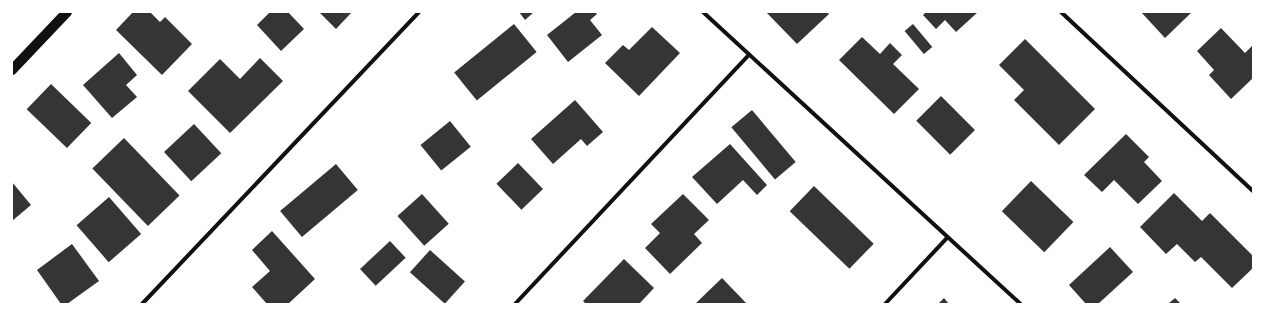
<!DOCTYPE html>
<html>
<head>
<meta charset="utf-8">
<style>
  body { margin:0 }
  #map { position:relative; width:1265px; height:316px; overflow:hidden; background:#fff; font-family:Barlow,sans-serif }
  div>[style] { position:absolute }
  .building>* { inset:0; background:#353535; transform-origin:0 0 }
  .minor>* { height:4px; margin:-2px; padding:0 2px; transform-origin:2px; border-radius:2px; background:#111 }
  .primary>* { height:10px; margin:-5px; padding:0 5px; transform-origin:5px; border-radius:5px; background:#111 }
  span { translate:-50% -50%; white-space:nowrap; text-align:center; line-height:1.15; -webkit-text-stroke:3px #fff; paint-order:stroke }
  .frame { position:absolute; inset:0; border:13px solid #fff; pointer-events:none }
</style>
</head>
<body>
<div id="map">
  <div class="building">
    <div style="clip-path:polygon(133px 12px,150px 12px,160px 22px,165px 17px,192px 44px,162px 75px,116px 30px)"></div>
    <div style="clip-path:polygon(270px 12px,288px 12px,304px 29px,281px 51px,257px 25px)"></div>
    <div style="clip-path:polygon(319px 12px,352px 12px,336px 29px)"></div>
    <div style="clip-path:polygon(519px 12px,534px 12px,525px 20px)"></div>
    <div style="clip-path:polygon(576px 12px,595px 12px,597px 14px,590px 20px,602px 35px,568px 62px,547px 35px)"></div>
    <div style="clip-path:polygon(766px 12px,827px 12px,829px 14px,797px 44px)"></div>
    <div style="clip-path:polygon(926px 12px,978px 12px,956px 32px,945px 20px,936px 29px,923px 15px)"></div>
    <div style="clip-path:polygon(1141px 12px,1192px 12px,1165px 38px)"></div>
    <div style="left:514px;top:24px;width:36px;height:77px;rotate:51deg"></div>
    <div style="left:913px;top:24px;width:30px;height:11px;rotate:50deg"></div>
    <div style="clip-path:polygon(652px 27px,680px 53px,639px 96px,605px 63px,623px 45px,629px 50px)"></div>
    <div style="clip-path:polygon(1221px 28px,1245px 53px,1253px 45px,1253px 78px,1231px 99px,1209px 75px,1214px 70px,1197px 51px)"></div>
    <div style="clip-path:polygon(862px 37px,880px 54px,890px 43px,902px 55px,893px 64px,919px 89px,894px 114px,839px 60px)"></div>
    <div style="clip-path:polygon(1025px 39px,1095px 109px,1059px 145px,1014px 100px,1024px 90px,999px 65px)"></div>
    <div style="clip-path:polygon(119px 53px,137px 75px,126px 85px,137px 97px,112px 118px,83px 85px)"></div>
    <div style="clip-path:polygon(260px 58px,283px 81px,230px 133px,188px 91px,220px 59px,240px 79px)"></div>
    <div style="left:51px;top:84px;width:56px;height:35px;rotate:44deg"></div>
    <div style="left:941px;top:96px;width:48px;height:35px;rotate:45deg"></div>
    <div style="clip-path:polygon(575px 100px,603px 132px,587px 146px,581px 139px,553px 164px,531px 139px)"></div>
    <div style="left:752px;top:110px;width:68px;height:27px;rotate:50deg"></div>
    <div style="left:450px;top:121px;width:33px;height:38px;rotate:51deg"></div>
    <div style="left:194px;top:124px;width:40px;height:41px;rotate:47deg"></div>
    <div style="clip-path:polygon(1126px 134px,1149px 157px,1144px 162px,1162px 181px,1138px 204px,1114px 180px,1102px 192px,1084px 175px)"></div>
    <div style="left:124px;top:138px;width:80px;height:44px;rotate:46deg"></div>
    <div style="clip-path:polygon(730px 144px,767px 185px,757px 195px,743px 180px,717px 204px,692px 177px)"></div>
    <div style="left:518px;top:163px;width:36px;height:30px;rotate:46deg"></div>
    <div style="left:336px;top:164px;width:34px;height:73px;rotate:50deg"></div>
    <div style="left:1031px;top:181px;width:59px;height:42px;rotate:44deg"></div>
    <div style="clip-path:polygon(12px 182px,31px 205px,12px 221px)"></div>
    <div style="left:814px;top:186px;width:83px;height:35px;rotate:44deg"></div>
    <div style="clip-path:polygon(1174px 193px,1202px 221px,1210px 213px,1253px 256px,1253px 268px,1232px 288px,1201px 257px,1195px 262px,1177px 244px,1166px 254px,1140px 227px)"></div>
    <div style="left:422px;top:194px;width:40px;height:33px;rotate:48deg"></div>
    <div style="clip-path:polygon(683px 194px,709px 220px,694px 234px,702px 243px,670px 274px,645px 248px,660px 233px,651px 224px)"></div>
    <div style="left:109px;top:197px;width:49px;height:43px;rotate:49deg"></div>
    <div style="clip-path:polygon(272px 231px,315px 279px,288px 304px,267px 304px,252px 287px,270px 271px,252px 250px)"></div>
    <div style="left:390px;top:241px;width:23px;height:41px;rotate:47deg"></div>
    <div style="clip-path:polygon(72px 244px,99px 281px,67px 304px,61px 304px,37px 270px)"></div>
    <div style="clip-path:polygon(1110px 247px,1133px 272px,1098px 304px,1086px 304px,1069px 285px)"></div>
    <div style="left:430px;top:250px;width:47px;height:30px;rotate:42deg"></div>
    <div style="clip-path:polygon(624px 259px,654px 288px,639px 304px,586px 304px,583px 301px)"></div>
    <div style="clip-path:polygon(722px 278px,747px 304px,695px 304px)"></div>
    <div style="clip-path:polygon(944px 298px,949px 304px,938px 304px)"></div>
    <div style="clip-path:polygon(1175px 298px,1181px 304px,1168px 304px)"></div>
  </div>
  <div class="minor">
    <div style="left:703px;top:12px;width:431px;rotate:42.6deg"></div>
    <div style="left:1061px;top:12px;width:262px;rotate:43deg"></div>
    <div style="left:142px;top:304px;width:402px;rotate:-46.5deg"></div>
    <div style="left:515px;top:304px;width:342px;rotate:-46.8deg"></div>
    <div style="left:885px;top:304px;width:91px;rotate:-46.8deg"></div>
  </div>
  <div class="primary">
    <div style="left:12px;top:70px;width:80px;rotate:-46.5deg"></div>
  </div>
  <div class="frame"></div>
</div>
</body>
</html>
